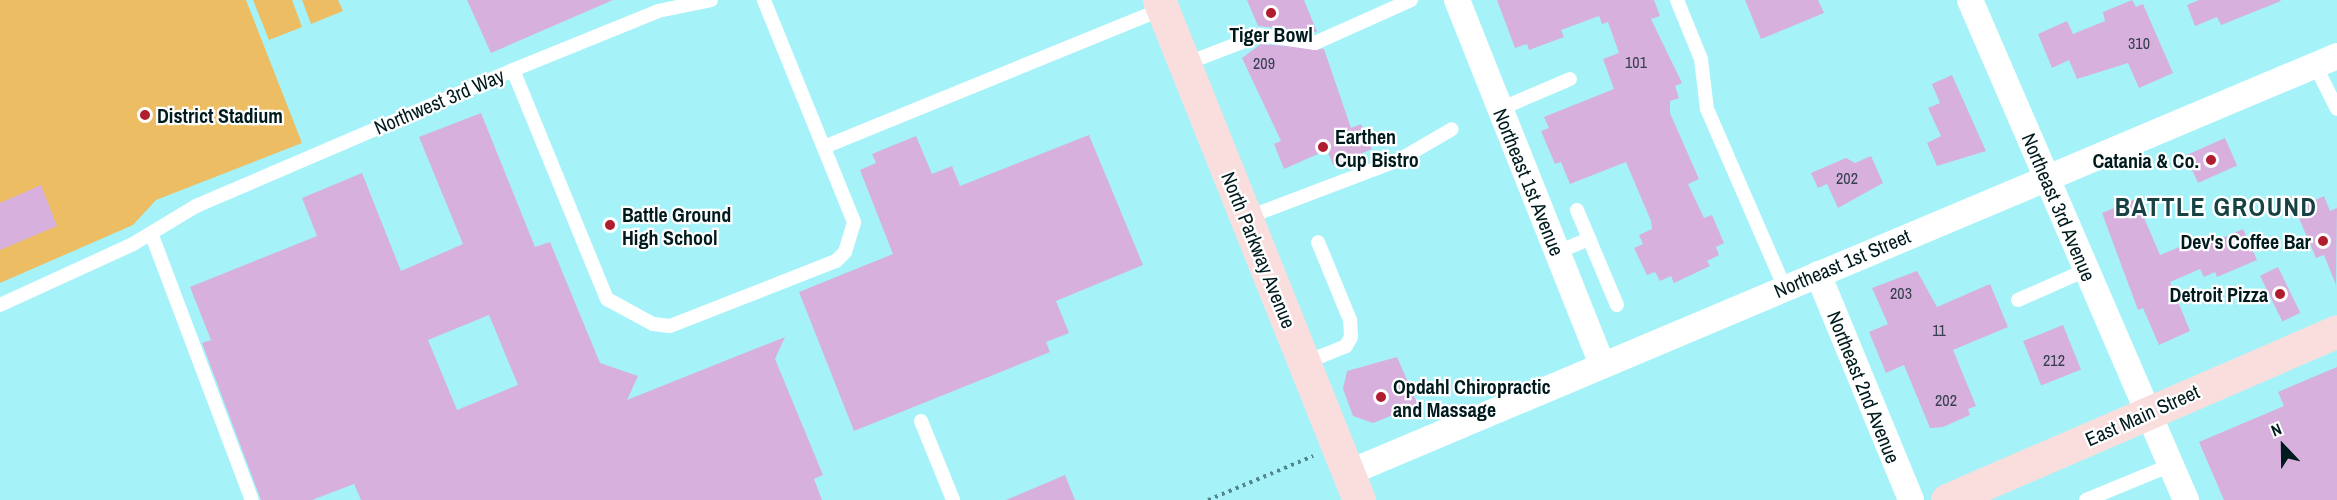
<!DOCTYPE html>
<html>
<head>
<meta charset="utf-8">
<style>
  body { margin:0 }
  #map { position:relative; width:2337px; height:500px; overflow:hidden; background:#a5f3f9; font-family:"Archivo Narrow",sans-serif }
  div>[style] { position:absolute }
  .green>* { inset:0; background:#ecbd63 }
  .building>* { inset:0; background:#d7b0dd; transform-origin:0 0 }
  .path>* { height:4px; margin-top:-2px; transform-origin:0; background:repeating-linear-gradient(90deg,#52868b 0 3px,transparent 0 7.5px) }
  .lane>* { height:14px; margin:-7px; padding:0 7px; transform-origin:7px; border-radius:7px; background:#fff }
  .street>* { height:26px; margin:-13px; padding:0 13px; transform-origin:13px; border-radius:13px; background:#fff }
  .secondary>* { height:33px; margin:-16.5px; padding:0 16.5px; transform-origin:16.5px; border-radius:16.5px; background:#fadedd }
  .dots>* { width:16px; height:16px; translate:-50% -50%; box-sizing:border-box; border:3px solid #fff; border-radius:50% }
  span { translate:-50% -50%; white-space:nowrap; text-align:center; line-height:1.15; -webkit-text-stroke:4.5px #fff; paint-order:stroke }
  .number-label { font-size:16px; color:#36404e }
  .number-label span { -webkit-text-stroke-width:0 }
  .poi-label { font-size:20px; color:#001b1e; font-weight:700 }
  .left { translate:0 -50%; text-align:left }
  .right { translate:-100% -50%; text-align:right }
  .street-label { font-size:20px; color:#001b1e }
  .district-label { font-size:26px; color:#184144; font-weight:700; letter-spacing:1.5px }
  .north { position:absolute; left:2253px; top:416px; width:60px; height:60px; -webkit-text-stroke:4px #fff; paint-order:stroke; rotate:338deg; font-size:16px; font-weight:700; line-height:24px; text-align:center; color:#001b1e }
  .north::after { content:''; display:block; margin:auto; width:21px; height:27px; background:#001b1e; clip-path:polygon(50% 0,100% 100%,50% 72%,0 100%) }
</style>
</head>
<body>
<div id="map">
  <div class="green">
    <div style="clip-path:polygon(0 0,246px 0,302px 143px,156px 200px,133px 225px,0 283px)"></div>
    <div style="clip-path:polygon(253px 0,292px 0,302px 27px,269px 40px)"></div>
    <div style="clip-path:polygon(302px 0,338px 0,343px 11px,311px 24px)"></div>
  </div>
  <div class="building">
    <div style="clip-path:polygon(467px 0,613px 0,491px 53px)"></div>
    <div style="clip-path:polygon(1247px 0,1304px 0,1317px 32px,1258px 26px)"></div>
    <div style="clip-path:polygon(1497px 0,1654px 0,1660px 16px,1651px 19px,1682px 83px,1675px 86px,1679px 98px,1670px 101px,1670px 113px,1699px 179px,1688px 184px,1704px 218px,1712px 215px,1724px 243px,1716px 247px,1719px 255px,1707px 261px,1710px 266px,1674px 283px,1671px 276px,1660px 281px,1655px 272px,1647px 275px,1634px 248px,1643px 244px,1639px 235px,1652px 229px,1651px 221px,1626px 162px,1570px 184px,1561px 162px,1555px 164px,1541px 131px,1549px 128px,1544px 117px,1614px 89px,1603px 59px,1619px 53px,1608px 22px,1602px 24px,1599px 16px,1561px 30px,1564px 37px,1529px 50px,1527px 44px,1515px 48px)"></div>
    <div style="clip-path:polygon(1745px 0,1818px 0,1824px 13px,1761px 39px)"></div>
    <div style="clip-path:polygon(2132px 0,2136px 7px,2143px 4px,2173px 73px,2139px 88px,2128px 63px,2077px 79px,2069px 60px,2052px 68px,2038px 34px,2067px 21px,2073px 34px,2105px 21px,2103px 12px)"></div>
    <div style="clip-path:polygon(2199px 0,2280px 0,2281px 1px,2221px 25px,2217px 17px,2195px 26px,2187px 5px)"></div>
    <div style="clip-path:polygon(1261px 44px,1324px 49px,1351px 128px,1361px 124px,1372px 149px,1333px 165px,1327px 150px,1284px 169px,1274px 144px,1281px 141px,1242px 58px)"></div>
    <div style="clip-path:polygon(1952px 75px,1986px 151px,1937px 166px,1927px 143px,1941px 136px,1928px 108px,1940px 103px,1932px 84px)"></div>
    <div style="clip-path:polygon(evenodd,481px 113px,535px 247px,550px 242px,600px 363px,638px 376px,627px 400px,785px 337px,775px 359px,823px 475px,814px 479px,822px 500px,361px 500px,354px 484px,312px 500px,261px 500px,202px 343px,211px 340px,190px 287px,317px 236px,302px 198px,362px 173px,401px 271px,463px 244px,419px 137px,481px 113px,489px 315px,518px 385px,457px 410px,428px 340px,489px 315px)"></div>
    <div style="clip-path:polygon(1089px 135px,1143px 265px,1056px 301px,1069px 333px,1046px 342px,1050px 352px,854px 431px,799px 292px,893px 254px,860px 170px,876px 163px,872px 154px,916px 136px,932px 174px,952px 166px,960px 186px)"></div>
    <div style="left:2225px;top:138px;width:30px;height:43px;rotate:66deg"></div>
    <div style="clip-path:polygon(1871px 156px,1883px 183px,1838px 208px,1827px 184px,1818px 188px,1811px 173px,1846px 158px,1855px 163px)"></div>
    <div style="clip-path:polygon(41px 185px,57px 226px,0 250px,0 203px)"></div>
    <div style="clip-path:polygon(2324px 196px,2330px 211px,2337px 208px,2336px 285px,2324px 255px,2316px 258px,2295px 209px)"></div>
    <div style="clip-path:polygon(2136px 199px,2160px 255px,2206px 236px,2209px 244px,2243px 229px,2257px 260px,2217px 277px,2215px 272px,2204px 277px,2200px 269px,2170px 282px,2190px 331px,2159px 345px,2143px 308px,2138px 310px,2102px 213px)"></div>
    <div style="left:2278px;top:267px;width:51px;height:20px;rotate:64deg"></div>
    <div style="clip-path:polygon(1917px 271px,1937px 307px,1990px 284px,2008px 327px,1953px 350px,1976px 406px,1968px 409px,1970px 415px,1943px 427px,1930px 428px,1904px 365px,1886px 373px,1869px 332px,1888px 324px,1872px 288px)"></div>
    <div style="left:2063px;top:325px;width:48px;height:43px;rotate:68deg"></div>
    <div style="clip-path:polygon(1397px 357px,1418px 405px,1373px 423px,1353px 416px,1343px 389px,1347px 371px)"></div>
    <div style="clip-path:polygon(2337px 367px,2337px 500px,2224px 500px,2199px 442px,2284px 406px,2278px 392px)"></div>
    <div style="clip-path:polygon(1065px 475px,1075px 500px,1006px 500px)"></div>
  </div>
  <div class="path">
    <div style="left:1208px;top:500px;width:114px;rotate:-22.7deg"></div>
  </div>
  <div class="lane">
    <div style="left:1677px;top:0;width:64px;rotate:67.9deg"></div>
    <div style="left:1701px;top:59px;width:50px;rotate:83.2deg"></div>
    <div style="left:1707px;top:109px;width:195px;rotate:66.5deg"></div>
    <div style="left:1185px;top:64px;width:80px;rotate:-21.1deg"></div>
    <div style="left:1260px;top:35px;width:56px;rotate:8.3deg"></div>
    <div style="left:1315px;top:43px;width:105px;rotate:-24.1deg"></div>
    <div style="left:2315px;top:65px;width:49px;rotate:63.4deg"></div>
    <div style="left:513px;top:70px;width:248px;rotate:67.7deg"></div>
    <div style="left:607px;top:299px;width:52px;rotate:28.5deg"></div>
    <div style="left:653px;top:324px;width:17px;rotate:7deg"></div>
    <div style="left:670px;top:326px;width:178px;rotate:-21.4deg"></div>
    <div style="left:836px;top:261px;width:13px;rotate:-45deg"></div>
    <div style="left:845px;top:252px;width:31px;rotate:-73deg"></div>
    <div style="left:854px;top:222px;width:240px;rotate:-112.1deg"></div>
    <div style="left:1500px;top:109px;width:76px;rotate:-23.2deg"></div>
    <div style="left:824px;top:147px;width:366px;rotate:-22.2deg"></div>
    <div style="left:1577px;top:210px;width:103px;rotate:67.2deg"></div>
    <div style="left:1246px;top:218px;width:164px;rotate:-20.8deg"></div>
    <div style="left:1399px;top:160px;width:61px;rotate:-30.3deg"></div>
    <div style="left:151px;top:233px;width:285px;rotate:69.3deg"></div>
    <div style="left:1558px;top:252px;width:34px;rotate:-23deg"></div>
    <div style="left:2018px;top:300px;width:74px;rotate:-23.8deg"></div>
    <div style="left:0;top:305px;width:146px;rotate:-24.6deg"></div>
    <div style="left:133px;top:244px;width:74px;rotate:-31.1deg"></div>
    <div style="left:196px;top:206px;width:345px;rotate:-23.2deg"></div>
    <div style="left:513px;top:70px;width:157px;rotate:-22.1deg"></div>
    <div style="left:658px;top:11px;width:54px;rotate:-11.7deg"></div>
    <div style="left:1304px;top:363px;width:45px;rotate:-22deg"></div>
    <div style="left:1346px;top:346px;width:10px;rotate:-61deg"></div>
    <div style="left:1351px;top:337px;width:17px;rotate:-93deg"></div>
    <div style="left:1350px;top:320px;width:84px;rotate:-112.3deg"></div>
    <div style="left:921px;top:421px;width:85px;rotate:67.9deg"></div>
    <div style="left:2086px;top:500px;width:92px;rotate:-22.4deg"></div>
  </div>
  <div class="street">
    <div style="left:1457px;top:0;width:392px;rotate:68.3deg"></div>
    <div style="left:1970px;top:0;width:545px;rotate:66.64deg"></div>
    <div style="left:1818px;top:274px;width:244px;rotate:67.6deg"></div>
    <div style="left:1348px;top:473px;width:1073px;rotate:-22.86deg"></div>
  </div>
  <div class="secondary">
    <div style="left:1159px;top:0;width:539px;rotate:68.2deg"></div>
    <div style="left:1947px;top:500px;width:425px;rotate:-23.4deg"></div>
  </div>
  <div class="dots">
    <div style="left:1271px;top:13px;background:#b01d2e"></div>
    <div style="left:145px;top:115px;background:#b01d2e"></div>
    <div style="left:1323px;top:147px;background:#b01d2e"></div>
    <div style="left:2211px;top:160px;background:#b01d2e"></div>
    <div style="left:610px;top:225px;background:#b01d2e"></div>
    <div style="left:2323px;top:241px;background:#b01d2e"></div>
    <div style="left:2280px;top:294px;background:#b01d2e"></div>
    <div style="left:1381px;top:397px;background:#b01d2e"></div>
  </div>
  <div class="number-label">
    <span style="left:2139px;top:43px">310</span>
    <span style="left:1636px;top:62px">101</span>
    <span style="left:1264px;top:63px">209</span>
    <span style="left:1847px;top:178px">202</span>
    <span style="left:1901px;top:293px">203</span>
    <span style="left:1939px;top:330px">11</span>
    <span style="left:2054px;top:360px">212</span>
    <span style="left:1946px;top:400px">202</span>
  </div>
  <div class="poi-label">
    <span style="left:1271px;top:34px">Tiger Bowl</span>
    <span class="left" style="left:157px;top:115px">District Stadium</span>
    <span class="left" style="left:1335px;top:148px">Earthen<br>Cup Bistro</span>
    <span class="right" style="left:2199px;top:160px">Catania &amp; Co.</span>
    <span class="left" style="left:622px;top:226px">Battle Ground<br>High School</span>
    <span class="right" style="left:2311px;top:241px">Dev's Coffee Bar</span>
    <span class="right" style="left:2268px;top:294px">Detroit Pizza</span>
    <span class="left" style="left:1393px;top:398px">Opdahl Chiropractic<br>and Massage</span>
  </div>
  <div class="street-label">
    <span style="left:439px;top:101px;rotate:-23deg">Northwest 3rd Way</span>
    <span style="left:1529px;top:182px;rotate:68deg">Northeast 1st Avenue</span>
    <span style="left:2059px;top:207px;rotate:67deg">Northeast 3rd Avenue</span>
    <span style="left:1259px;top:250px;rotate:68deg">North Parkway Avenue</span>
    <span style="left:1842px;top:263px;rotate:-23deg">Northeast 1st Street</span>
    <span style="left:1864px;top:387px;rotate:68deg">Northeast 2nd Avenue</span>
    <span style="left:2142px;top:415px;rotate:-24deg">East Main Street</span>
  </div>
  <div class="district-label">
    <span style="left:2216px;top:207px">BATTLE GROUND</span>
  </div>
  <div class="north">N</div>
</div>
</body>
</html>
